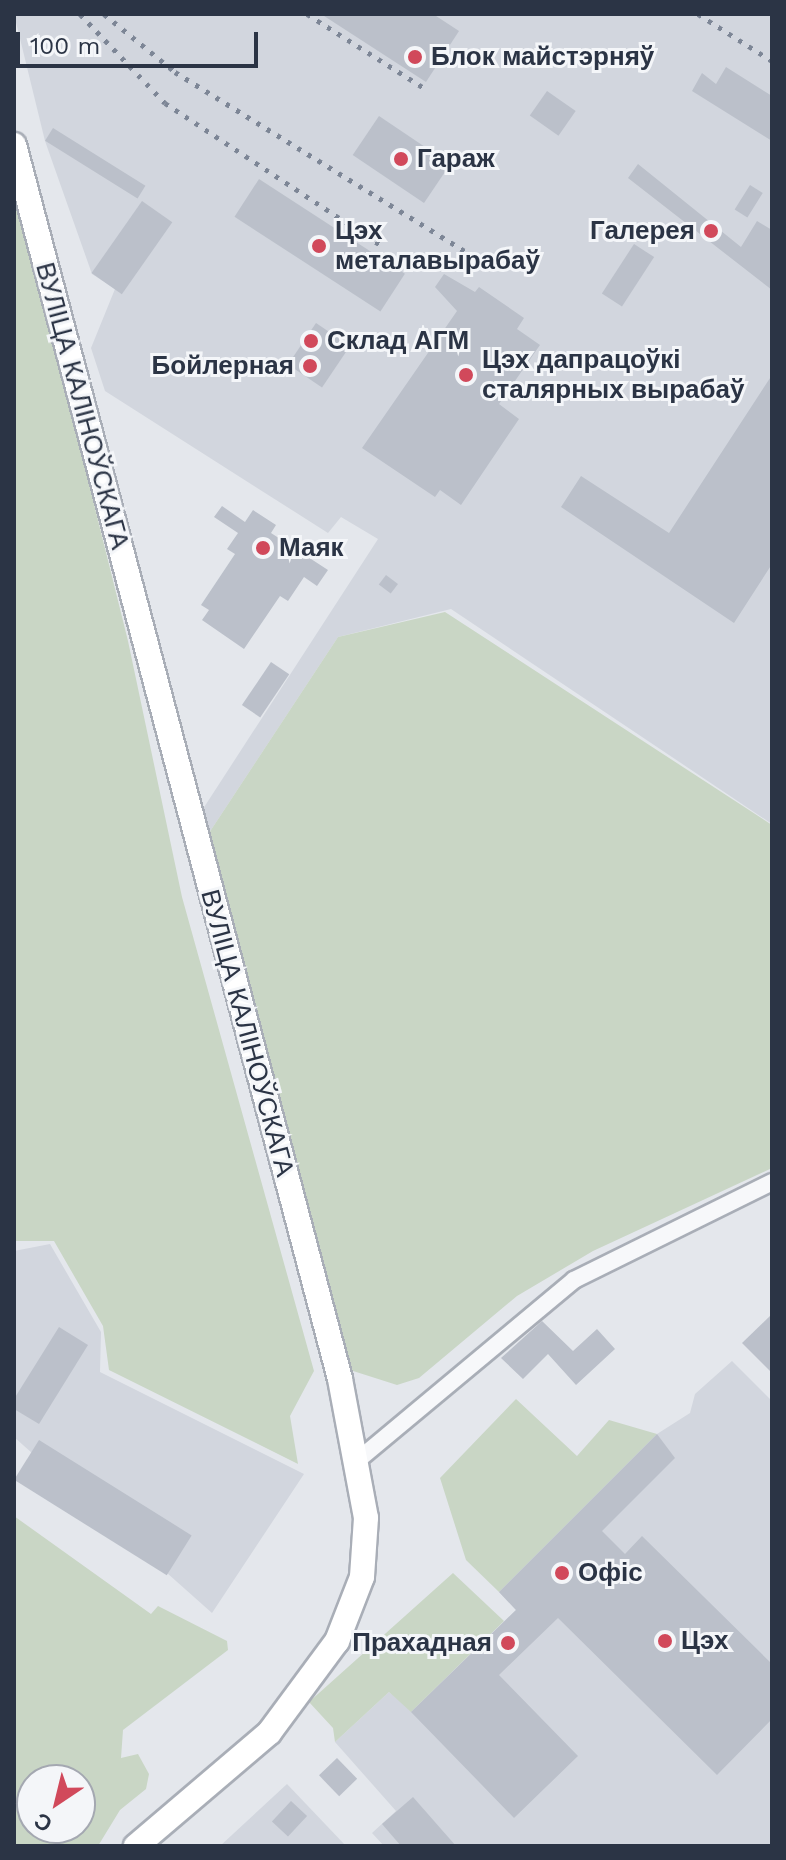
<!DOCTYPE html>
<html>
<head>
<meta charset="utf-8">
<style>
  body { margin:0 }
  #map { position:relative; width:786px; height:1860px; overflow:hidden; background:#e4e7ec; font-family:"Work Sans",sans-serif }
  div>[style] { position:absolute }
  .built>* { inset:0; background:#d2d6de }
  .green>* { inset:0; background:#c9d6c5 }
  .building>* { inset:0; background:#bbc0ca; transform-origin:0 0 }
  .roads { filter:drop-shadow(2px 0 #a9aeb7) drop-shadow(-2px 0 #a9aeb7) drop-shadow(0 2px #a9aeb7) drop-shadow(0 -2px #a9aeb7) }
  .street>* { height:16px; margin:-8px; padding:0 8px; transform-origin:8px; border-radius:8px; background:#f7f8fa }
  .secondary>* { height:24px; margin:-12px; padding:0 12px; transform-origin:12px; border-radius:12px; background:#fff }
  .rail>* { height:5px; margin-top:-2.5px; transform-origin:0; background:repeating-linear-gradient(90deg,#7d8696 0 4px,transparent 0 12px) }
  .dots>* { width:22px; height:22px; translate:-50% -50%; box-sizing:border-box; border:4px solid #f4f6f9; border-radius:50% }
  span { translate:-50% -50%; white-space:nowrap; text-align:center; line-height:1.15; -webkit-text-stroke:6px #f4f6f9; paint-order:stroke }
  .poi-label { font-size:26px; color:#2b3445; font-weight:700 }
  .left { translate:0 -50%; text-align:left }
  .right { translate:-100% -50%; text-align:right }
  .street-label { font-size:26px; color:#2b3445 }
  .frame { position:absolute; inset:0; border:16px solid #2b3445; pointer-events:none }
  .north { position:absolute; left:16px; top:1764px; width:80px; height:80px; box-sizing:border-box; background:#f4f6f9; border:2px solid #a4a8b1; border-radius:50%; rotate:215deg; font-size:22px; font-weight:700; line-height:32px; text-align:center; color:#2b3445 }
  .north::after { content:''; display:block; margin:auto; width:28px; height:36px; background:#d1495b; clip-path:polygon(50% 0,100% 100%,50% 72%,0 100%) }
  .scale { position:absolute; left:16px; top:32px; width:242px; height:36px; box-sizing:border-box; border:4px solid #2b3445; border-top:0; padding-left:10px; font-size:24px; line-height:28px; white-space:nowrap; color:#2b3445; -webkit-text-stroke:6px #f4f6f9; paint-order:stroke }
</style>
</head>
<body>
<div id="map">
  <div class="built">
    <div style="clip-path:polygon(14px 14px,772px 14px,772px 824px,451px 609px,338px 637px,207px 836px,199px 815px,378px 539px,341px 517px,328px 533px,105px 391px,91px 348px,115px 289px,92px 274px,45px 141px)"></div>
    <div style="clip-path:polygon(50px 1244px,101px 1332px,100px 1372px,304px 1474px,212px 1613px,14px 1437px,14px 1251px)"></div>
    <div style="clip-path:polygon(732px 1361px,772px 1401px,772px 1846px,384px 1846px,372px 1833px,396px 1811px,335px 1742px,389px 1692px,412px 1711px,516px 1610px,499px 1592px,657px 1434px,690px 1413px,695px 1394px)"></div>
    <div style="clip-path:polygon(287px 1784px,346px 1846px,220px 1846px)"></div>
  </div>
  <div class="green">
    <div style="clip-path:polygon(14px 182px,128px 641px,182px 897px,314px 1371px,290px 1416px,298px 1464px,109px 1370px,103px 1326px,54px 1241px,14px 1241px)"></div>
    <div style="clip-path:polygon(445px 612px,772px 825px,772px 1168px,593px 1251px,517px 1296px,419px 1378px,397px 1385px,350px 1370px,207px 836px,338px 637px)"></div>
    <div style="clip-path:polygon(516px 1399px,577px 1456px,609px 1420px,657px 1434px,499px 1592px,466px 1560px,440px 1478px)"></div>
    <div style="clip-path:polygon(evenodd,14px 1516px,151px 1614px,158px 1606px,227px 1641px,228px 1650px,123px 1730px,121px 1758px,138px 1754px,149px 1774px,146px 1789px,120px 1810px,98px 1846px,14px 1846px,14px 1516px,80px 1780px,80px 1828px,32px 1828px,32px 1780px,80px 1780px)"></div>
    <div style="clip-path:polygon(453px 1573px,504px 1621px,411px 1712px,389px 1692px,335px 1742px,333px 1728px,309px 1702px)"></div>
  </div>
  <div class="building">
    <div style="clip-path:polygon(321px 14px,433px 14px,459px 31px,426px 82px)"></div>
    <div style="clip-path:polygon(726px 67px,772px 96px,772px 141px,692px 91px,702px 73px,716px 84px)"></div>
    <div style="left:547px;top:91px;width:35px;height:30px;rotate:35deg"></div>
    <div style="left:379px;top:116px;width:86px;height:47px;rotate:34deg"></div>
    <div style="left:53px;top:128px;width:109px;height:15px;rotate:32deg"></div>
    <div style="clip-path:polygon(638px 164px,741px 247px,757px 221px,772px 230px,772px 290px,628px 178px)"></div>
    <div style="left:259px;top:179px;width:174px;height:45px;rotate:33deg"></div>
    <div style="left:750px;top:185px;width:15px;height:29px;rotate:32deg"></div>
    <div style="left:142px;top:201px;width:37px;height:88px;rotate:35deg"></div>
    <div style="left:634px;top:244px;width:24px;height:59px;rotate:33deg"></div>
    <div style="clip-path:polygon(444px 274px,475px 292px,479px 287px,524px 318px,517px 329px,540px 345px,499px 404px,519px 419px,461px 505px,440px 490px,435px 497px,362px 448px,457px 311px,435px 287px)"></div>
    <div style="left:316px;top:323px;width:41px;height:50px;rotate:34deg"></div>
    <div style="clip-path:polygon(772px 375px,772px 564px,734px 623px,561px 507px,581px 476px,669px 533px)"></div>
    <div style="clip-path:polygon(222px 506px,245px 522px,253px 510px,276px 525px,271px 533px,328px 570px,317px 586px,304px 577px,288px 601px,280px 596px,244px 649px,202px 620px,209px 610px,201px 605px,235px 554px,227px 549px,238px 533px,214px 517px)"></div>
    <div style="left:386px;top:575px;width:15px;height:12px;rotate:37deg"></div>
    <div style="left:271px;top:662px;width:22px;height:52px;rotate:34deg"></div>
    <div style="clip-path:polygon(772px 1314px,772px 1373px,742px 1343px)"></div>
    <div style="clip-path:polygon(542px 1321px,573px 1351px,597px 1329px,615px 1349px,576px 1385px,548px 1354px,523px 1379px,501px 1358px)"></div>
    <div style="clip-path:polygon(59px 1327px,88px 1345px,39px 1424px,14px 1409px,14px 1399px)"></div>
    <div style="clip-path:polygon(657px 1434px,675px 1458px,602px 1531px,625px 1554px,642px 1536px,772px 1664px,772px 1719px,717px 1775px,558px 1618px,499px 1675px,578px 1756px,514px 1818px,411px 1712px,516px 1610px,499px 1592px)"></div>
    <div style="left:39px;top:1440px;width:180px;height:47px;rotate:32deg"></div>
    <div style="left:337px;top:1758px;width:29px;height:25px;rotate:46deg"></div>
    <div style="clip-path:polygon(413px 1797px,456px 1846px,401px 1846px,382px 1824px)"></div>
    <div style="left:291px;top:1801px;width:22px;height:28px;rotate:43deg"></div>
  </div>
  <div class="roads">
    <div class="street">
      <div style="left:358px;top:1460px;width:281px;rotate:-39.8deg"></div>
      <div style="left:574px;top:1280px;width:221px;rotate:-26.3deg"></div>
    </div>
    <div class="secondary">
      <div style="left:14px;top:145px;width:1276px;rotate:75.2deg"></div>
      <div style="left:340px;top:1379px;width:141px;rotate:79.4deg"></div>
      <div style="left:366px;top:1518px;width:59px;rotate:93.9deg"></div>
      <div style="left:362px;top:1577px;width:69px;rotate:111.3deg"></div>
      <div style="left:337px;top:1641px;width:114px;rotate:126.5deg"></div>
      <div style="left:269px;top:1733px;width:175px;rotate:139.6deg"></div>
    </div>
  </div>
  <div class="rail">
    <div style="left:80px;top:14px;width:123px;rotate:46.3deg"></div>
    <div style="left:165px;top:103px;width:258px;rotate:33.4deg"></div>
    <div style="left:104px;top:14px;width:92px;rotate:39.2deg"></div>
    <div style="left:175px;top:72px;width:375px;rotate:31.7deg"></div>
    <div style="left:307px;top:14px;width:142px;rotate:32.3deg"></div>
    <div style="left:698px;top:14px;width:88px;rotate:32.4deg"></div>
  </div>
  <div class="dots">
    <div style="left:415px;top:57px;background:#d1495b"></div>
    <div style="left:401px;top:159px;background:#d1495b"></div>
    <div style="left:711px;top:231px;background:#d1495b"></div>
    <div style="left:319px;top:246px;background:#d1495b"></div>
    <div style="left:311px;top:341px;background:#d1495b"></div>
    <div style="left:310px;top:366px;background:#d1495b"></div>
    <div style="left:466px;top:375px;background:#d1495b"></div>
    <div style="left:263px;top:548px;background:#d1495b"></div>
    <div style="left:562px;top:1573px;background:#d1495b"></div>
    <div style="left:665px;top:1641px;background:#d1495b"></div>
    <div style="left:508px;top:1643px;background:#d1495b"></div>
  </div>
  <div class="poi-label">
    <span class="left" style="left:431px;top:57px">Блок майстэрняў</span>
    <span class="left" style="left:417px;top:159px">Гараж</span>
    <span class="left" style="left:335px;top:246px">Цэх<br>металавырабаў</span>
    <span class="right" style="left:695px;top:231px">Галерея</span>
    <span class="left" style="left:327px;top:341px">Склад АГМ</span>
    <span class="left" style="left:482px;top:375px">Цэх дапрацоўкі<br>сталярных вырабаў</span>
    <span class="right" style="left:294px;top:366px">Бойлерная</span>
    <span class="left" style="left:279px;top:548px">Маяк</span>
    <span class="left" style="left:578px;top:1573px">Офіс</span>
    <span class="left" style="left:681px;top:1641px">Цэх</span>
    <span class="right" style="left:492px;top:1643px">Прахадная</span>
  </div>
  <div class="street-label">
    <span style="left:82px;top:406px;rotate:75deg">ВУЛІЦА КАЛІНОЎСКАГА</span>
    <span style="left:247px;top:1033px;rotate:75deg">ВУЛІЦА КАЛІНОЎСКАГА</span>
  </div>
  <div class="frame"></div>
  <div class="north">С</div>
  <div class="scale">100 m</div>
</div>
</body>
</html>
